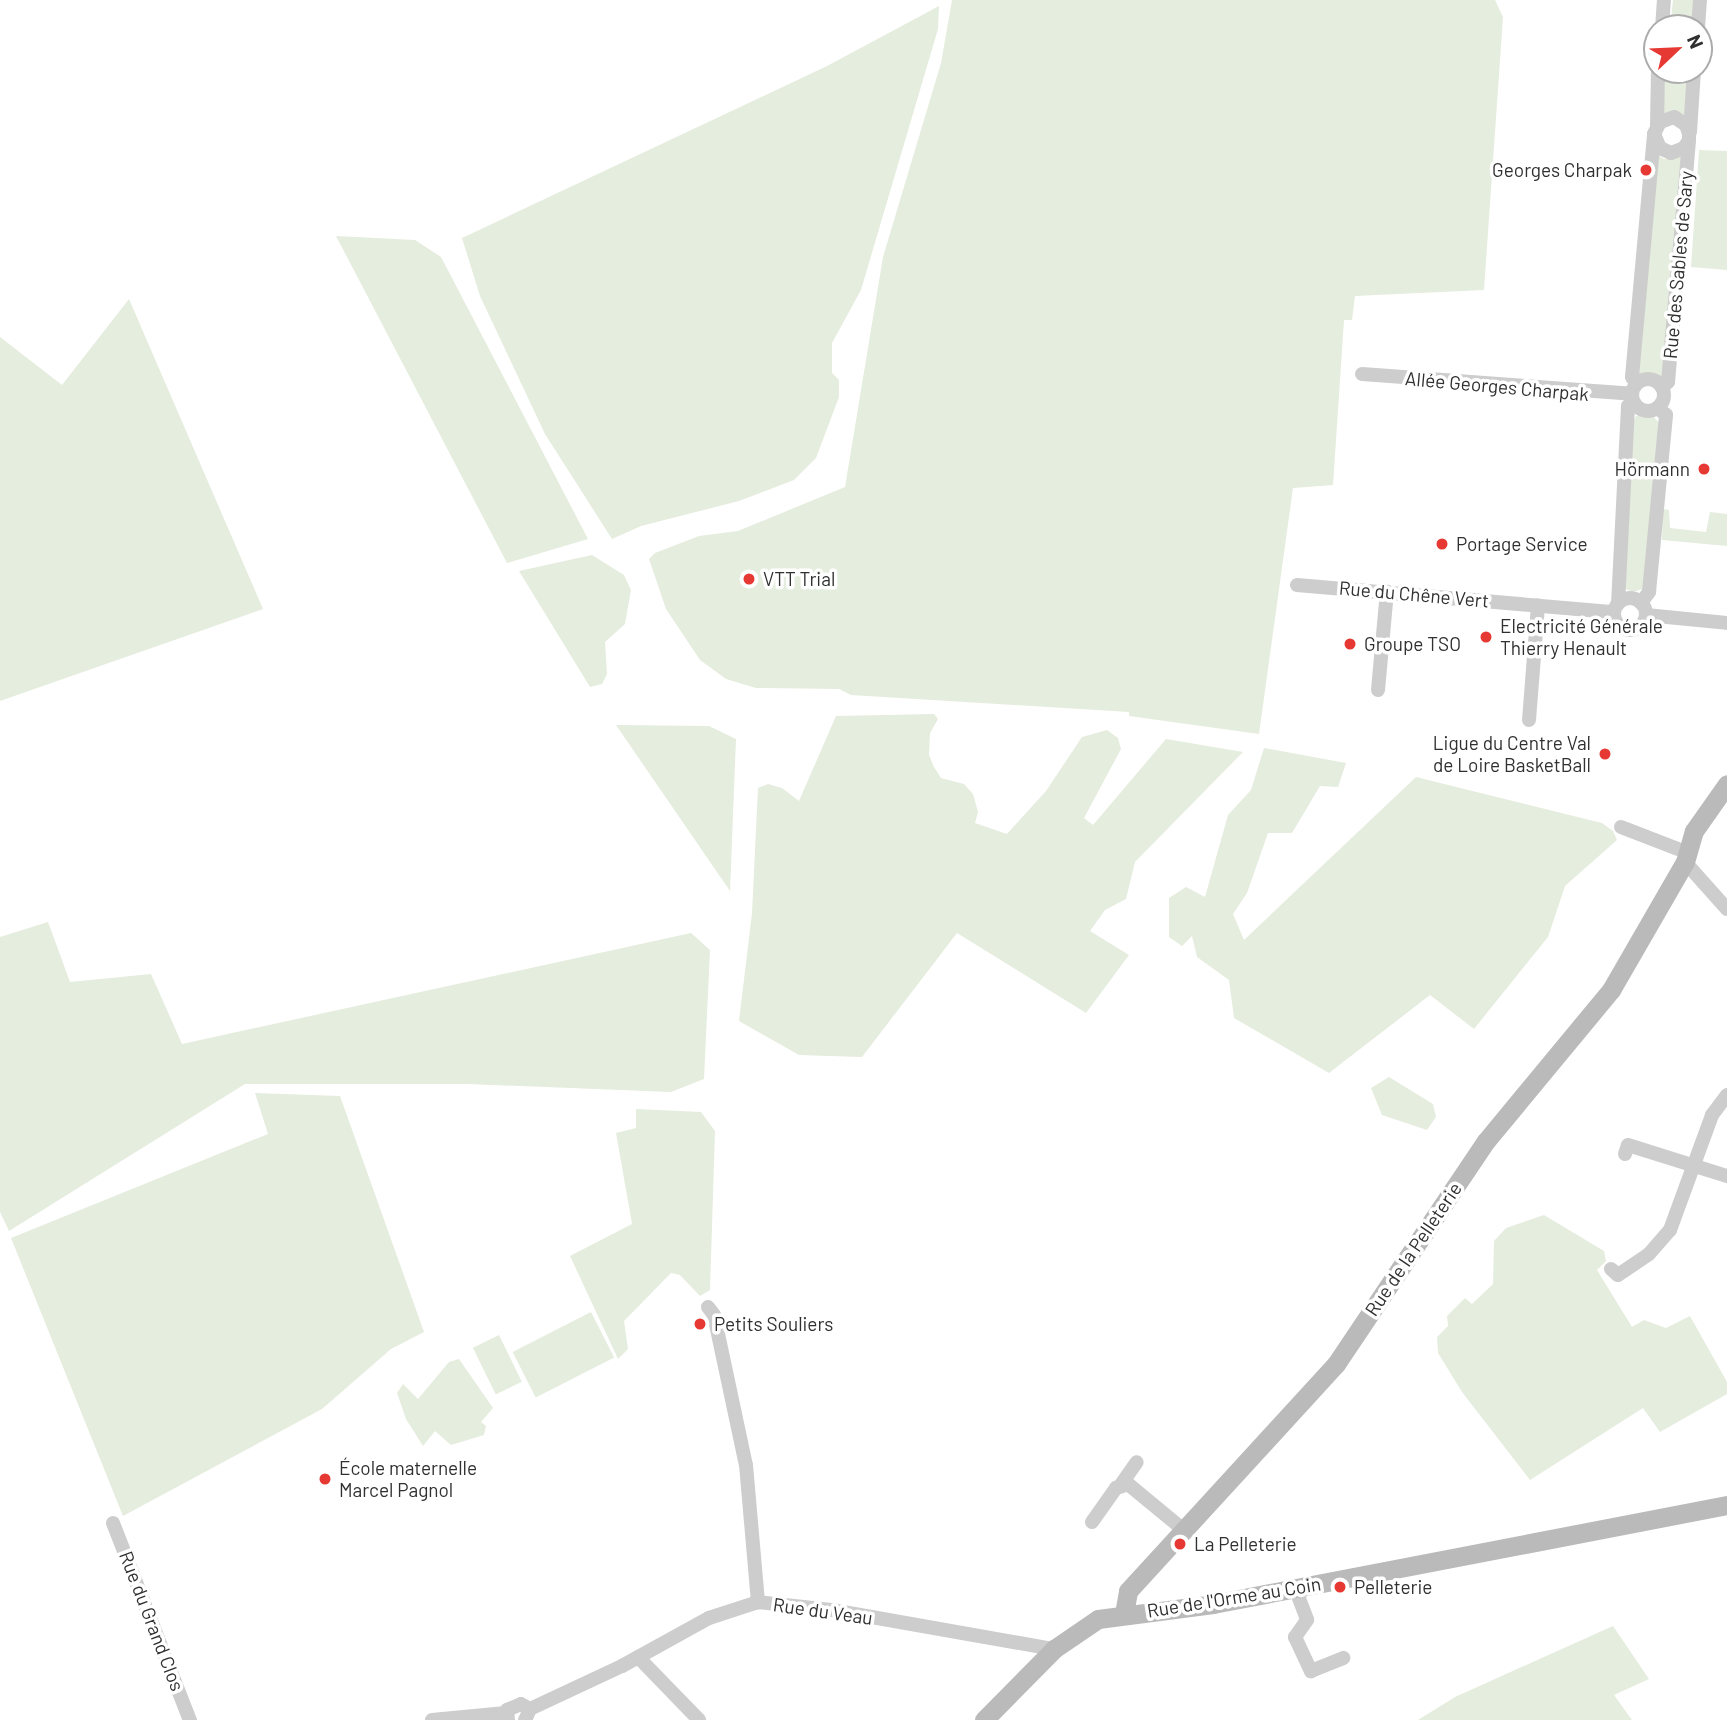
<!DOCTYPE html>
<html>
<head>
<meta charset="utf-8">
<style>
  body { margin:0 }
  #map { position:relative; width:1727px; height:1720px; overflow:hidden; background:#fff; font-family:Barlow,sans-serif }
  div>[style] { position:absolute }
  .green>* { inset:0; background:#e5edde; transform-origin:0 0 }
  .street>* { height:14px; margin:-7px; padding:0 7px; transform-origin:7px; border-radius:7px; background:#cdcdcd }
  .street>.ring { margin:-7px; padding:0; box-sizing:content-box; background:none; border:14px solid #cdcdcd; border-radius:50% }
  .secondary>* { height:19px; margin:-9.5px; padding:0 9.5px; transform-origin:9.5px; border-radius:9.5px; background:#bababa }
  .dots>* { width:19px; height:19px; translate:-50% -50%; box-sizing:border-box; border:4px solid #fff; border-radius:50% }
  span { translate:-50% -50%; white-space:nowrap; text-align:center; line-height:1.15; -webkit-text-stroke:7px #fff; paint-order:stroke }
  .poi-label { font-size:19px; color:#303030 }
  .right { translate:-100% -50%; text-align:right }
  .left { translate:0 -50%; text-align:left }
  .street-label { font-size:19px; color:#303030 }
  .north { position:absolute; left:1643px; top:14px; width:70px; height:70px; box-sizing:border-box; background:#fff; border:2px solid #acacac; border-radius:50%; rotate:67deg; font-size:19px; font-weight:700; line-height:28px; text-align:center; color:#303030 }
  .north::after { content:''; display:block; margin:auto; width:24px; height:32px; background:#e73933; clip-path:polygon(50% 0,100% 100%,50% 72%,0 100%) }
</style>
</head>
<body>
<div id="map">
  <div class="green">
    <div style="clip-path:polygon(952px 0,1495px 0,1503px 17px,1484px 290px,1355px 296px,1352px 320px,1344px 320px,1333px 485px,1293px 488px,1259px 734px,1129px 716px,1129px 712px,851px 695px,839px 689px,756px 688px,726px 679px,700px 660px,666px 609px,649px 559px,655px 553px,699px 536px,738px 531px,845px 487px,883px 257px,941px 63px)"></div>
    <div style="clip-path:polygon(1673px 0,1698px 0,1696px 28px,1670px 28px)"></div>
    <div style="clip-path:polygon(939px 6px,938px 29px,861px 290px,832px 343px,832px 373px,839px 380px,839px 397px,816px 458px,794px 480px,739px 501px,641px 526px,612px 539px,545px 434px,480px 296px,462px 238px,827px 66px)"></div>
    <div style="left:1662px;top:70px;width:31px;height:48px"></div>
    <div style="clip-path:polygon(1699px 150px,1727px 151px,1727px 270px,1691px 267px)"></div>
    <div style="clip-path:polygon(1657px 154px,1664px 159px,1685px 155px,1665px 380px,1653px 373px,1635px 377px)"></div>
    <div style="clip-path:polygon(336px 236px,415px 240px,441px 257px,588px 539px,507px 563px)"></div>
    <div style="clip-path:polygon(129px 299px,263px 609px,0 701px,0 337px,62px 385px)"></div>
    <div style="clip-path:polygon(1652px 415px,1660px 424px,1646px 588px,1633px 592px,1621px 587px,1632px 425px,1636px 416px)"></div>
    <div style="clip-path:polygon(1663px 509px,1669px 510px,1670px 528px,1706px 532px,1710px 512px,1727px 514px,1727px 546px,1662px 540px)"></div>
    <div style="clip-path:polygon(592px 555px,624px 575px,631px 590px,625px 624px,605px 642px,607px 674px,602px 684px,590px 687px,519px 571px)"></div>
    <div style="clip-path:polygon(934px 714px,938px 719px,930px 733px,929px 755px,934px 767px,941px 778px,964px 784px,973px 794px,978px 812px,975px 823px,1007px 834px,1046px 791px,1082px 737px,1107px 730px,1118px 738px,1121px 749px,1084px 818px,1093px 825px,1166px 739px,1243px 752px,1135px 862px,1126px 899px,1105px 910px,1090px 931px,1129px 955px,1086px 1013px,957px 933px,862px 1057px,799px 1055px,739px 1021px,752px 913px,758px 788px,768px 784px,782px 788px,799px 801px,836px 716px)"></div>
    <div style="clip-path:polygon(616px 725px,709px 726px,736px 739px,730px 891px)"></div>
    <div style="clip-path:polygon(1264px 748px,1346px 763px,1338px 787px,1320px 786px,1292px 833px,1268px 833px,1247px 893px,1233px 914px,1244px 940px,1416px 777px,1602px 823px,1613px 831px,1617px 840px,1565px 886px,1548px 937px,1474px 1029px,1430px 995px,1329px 1073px,1234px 1018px,1229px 980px,1197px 957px,1192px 936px,1182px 946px,1169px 937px,1169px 898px,1186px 887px,1205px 897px,1228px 815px,1251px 790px)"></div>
    <div style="clip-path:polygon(48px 922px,70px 982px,151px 974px,182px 1044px,691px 933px,710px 950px,704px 1079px,671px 1092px,468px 1084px,245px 1084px,9px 1231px,0 1212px,0 937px)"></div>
    <div style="clip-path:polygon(1389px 1077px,1433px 1104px,1436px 1117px,1427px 1130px,1382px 1115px,1371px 1088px)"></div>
    <div style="clip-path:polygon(255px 1093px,340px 1096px,424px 1332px,391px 1349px,322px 1409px,123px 1516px,11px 1238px,268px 1134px)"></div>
    <div style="clip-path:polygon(636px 1109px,701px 1112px,715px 1131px,710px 1290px,700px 1296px,680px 1275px,671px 1273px,624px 1321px,628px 1349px,618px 1359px,570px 1256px,632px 1224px,616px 1133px,636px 1128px)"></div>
    <div style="clip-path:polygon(1544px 1215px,1604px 1251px,1606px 1261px,1597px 1270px,1632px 1327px,1644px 1320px,1666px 1328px,1690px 1316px,1727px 1382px,1727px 1394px,1660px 1432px,1643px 1408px,1530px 1480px,1462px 1392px,1438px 1353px,1437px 1337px,1448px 1326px,1447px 1316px,1465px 1298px,1472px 1304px,1493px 1284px,1494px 1241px,1506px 1228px)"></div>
    <div style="left:591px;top:1312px;width:51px;height:88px;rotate:63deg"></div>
    <div style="left:499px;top:1335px;width:52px;height:29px;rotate:64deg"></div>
    <div style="clip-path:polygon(459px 1359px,493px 1408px,481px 1422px,486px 1426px,484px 1435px,451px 1445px,435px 1431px,423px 1446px,406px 1419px,397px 1393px,403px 1384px,418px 1399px,449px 1362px)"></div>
    <div style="clip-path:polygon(1613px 1626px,1649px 1679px,1614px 1695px,1632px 1720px,1418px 1720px,1455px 1697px)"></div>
  </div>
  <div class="street">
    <div style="left:1662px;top:28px;width:28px;rotate:-86deg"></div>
    <div style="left:1698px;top:28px;width:28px;rotate:-86deg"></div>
    <div style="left:1657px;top:126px;width:56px;rotate:-89deg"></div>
    <div style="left:1690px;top:132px;width:62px;rotate:-86.3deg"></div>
    <div style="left:1362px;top:374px;width:271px;rotate:4.2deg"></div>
    <div class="ring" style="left:1632px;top:379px;width:18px;height:18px"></div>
    <div style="left:1636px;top:383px;width:7px;rotate:-124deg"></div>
    <div style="left:1632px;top:377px;width:243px;rotate:-84.8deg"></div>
    <div style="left:1662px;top:387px;width:8px;rotate:-40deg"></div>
    <div style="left:1668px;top:382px;width:195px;rotate:-85deg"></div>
    <div style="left:1685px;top:188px;width:48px;rotate:-85.2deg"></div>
    <div style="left:1689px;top:140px;width:6px;rotate:-90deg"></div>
    <div style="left:1689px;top:134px;width:9px;rotate:-108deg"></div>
    <div style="left:1686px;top:125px;width:14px;rotate:-146deg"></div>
    <div style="left:1674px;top:117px;width:15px;rotate:160deg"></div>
    <div style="left:1660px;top:122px;width:13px;rotate:117deg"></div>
    <div style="left:1654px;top:134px;width:15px;rotate:67deg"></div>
    <div style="left:1660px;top:148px;width:12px;rotate:24deg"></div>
    <div style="left:1671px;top:153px;width:14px;rotate:-21deg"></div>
    <div style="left:1684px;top:148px;width:9px;rotate:-58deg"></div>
    <div style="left:1297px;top:585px;width:318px;rotate:4.9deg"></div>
    <div class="ring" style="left:1614px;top:598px;width:18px;height:18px"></div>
    <div style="left:1641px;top:603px;width:14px;rotate:-54deg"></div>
    <div style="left:1649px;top:592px;width:178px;rotate:-84.5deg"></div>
    <div style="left:1666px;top:415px;width:11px;rotate:-139deg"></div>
    <div style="left:1618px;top:604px;width:198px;rotate:-87.1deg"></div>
    <div style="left:1628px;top:406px;width:7px"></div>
    <div style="left:1646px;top:615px;width:81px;rotate:5.6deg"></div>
    <div style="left:1378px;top:690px;width:99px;rotate:-84.8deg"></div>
    <div style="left:1529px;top:720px;width:115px;rotate:-85.5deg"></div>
    <div style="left:1621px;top:827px;width:61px;rotate:21.1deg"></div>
    <div style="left:1685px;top:862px;width:63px;rotate:48.2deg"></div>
    <div style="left:1625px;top:1154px;width:9px;rotate:-72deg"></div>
    <div style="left:1628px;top:1145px;width:104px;rotate:17.4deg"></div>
    <div style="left:1611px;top:1269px;width:9px;rotate:41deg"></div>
    <div style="left:1618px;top:1275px;width:37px;rotate:-34deg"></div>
    <div style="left:1649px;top:1254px;width:32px;rotate:-49deg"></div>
    <div style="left:1670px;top:1230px;width:122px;rotate:-69.9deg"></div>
    <div style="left:1712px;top:1115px;width:25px;rotate:-53deg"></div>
    <div style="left:708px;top:1307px;width:10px;rotate:53deg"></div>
    <div style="left:714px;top:1315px;width:153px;rotate:78deg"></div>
    <div style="left:746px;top:1465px;width:138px;rotate:85deg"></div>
    <div style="left:1120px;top:1486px;width:29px;rotate:-55deg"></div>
    <div style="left:1092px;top:1522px;width:42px;rotate:-54.8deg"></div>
    <div style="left:1116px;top:1488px;width:13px;rotate:-18deg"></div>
    <div style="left:1128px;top:1484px;width:74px;rotate:39.5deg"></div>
    <div style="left:113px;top:1523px;width:212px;rotate:68.7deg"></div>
    <div style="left:1295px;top:1588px;width:34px;rotate:69deg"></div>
    <div style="left:1307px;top:1620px;width:21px;rotate:125deg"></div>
    <div style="left:1295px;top:1637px;width:38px;rotate:65deg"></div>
    <div style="left:1311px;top:1671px;width:35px;rotate:-22deg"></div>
    <div style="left:638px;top:1657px;width:88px;rotate:45.9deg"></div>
    <div style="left:530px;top:1709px;width:102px;rotate:-25.1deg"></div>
    <div style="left:622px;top:1666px;width:99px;rotate:-28.9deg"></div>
    <div style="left:709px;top:1618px;width:52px;rotate:-18.1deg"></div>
    <div style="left:758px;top:1602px;width:74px;rotate:6.2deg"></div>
    <div style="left:832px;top:1610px;width:225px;rotate:10deg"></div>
    <div style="left:432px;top:1720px;width:74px;rotate:-5.4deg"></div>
    <div style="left:508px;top:1720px;width:10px;rotate:-96deg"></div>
    <div style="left:507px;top:1710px;width:15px;rotate:-23deg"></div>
    <div style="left:521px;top:1704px;width:10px;rotate:29deg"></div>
    <div style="left:530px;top:1709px;width:12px;rotate:114deg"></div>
  </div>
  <div class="secondary">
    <div style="left:1124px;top:1614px;width:23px;rotate:-80deg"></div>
    <div style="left:1128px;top:1591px;width:308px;rotate:-47.5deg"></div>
    <div style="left:1336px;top:1364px;width:269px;rotate:-56.1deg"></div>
    <div style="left:1486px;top:1141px;width:196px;rotate:-50.4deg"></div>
    <div style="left:1611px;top:990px;width:148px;rotate:-60deg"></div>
    <div style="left:1685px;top:862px;width:32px;rotate:-74deg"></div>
    <div style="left:1694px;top:831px;width:57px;rotate:-54.9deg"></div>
    <div style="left:984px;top:1720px;width:100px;rotate:-45.4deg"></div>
    <div style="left:1054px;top:1649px;width:53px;rotate:-34.3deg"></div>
    <div style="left:1098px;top:1619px;width:116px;rotate:-7.4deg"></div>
    <div style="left:1213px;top:1604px;width:523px;rotate:-10.9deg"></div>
  </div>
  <div class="dots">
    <div style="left:1646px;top:170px;background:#e73933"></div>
    <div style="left:1704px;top:469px;background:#e73933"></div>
    <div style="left:1442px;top:544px;background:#e73933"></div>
    <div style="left:749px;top:579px;background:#e73933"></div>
    <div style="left:1486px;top:637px;background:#e73933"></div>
    <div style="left:1350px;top:644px;background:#e73933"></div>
    <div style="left:1605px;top:754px;background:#e73933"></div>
    <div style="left:700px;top:1324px;background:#e73933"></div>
    <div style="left:325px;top:1479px;background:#e73933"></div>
    <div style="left:1180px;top:1544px;background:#e73933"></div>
    <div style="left:1340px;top:1587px;background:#e73933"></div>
  </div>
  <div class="poi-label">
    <span class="right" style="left:1632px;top:170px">Georges Charpak</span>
    <span class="right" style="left:1690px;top:469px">Hörmann</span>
    <span class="left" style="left:1456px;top:544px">Portage Service</span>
    <span class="left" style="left:763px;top:579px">VTT Trial</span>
    <span class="left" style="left:1500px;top:637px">Electricité Générale<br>Thierry Henault</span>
    <span class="left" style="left:1364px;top:644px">Groupe TSO</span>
    <span class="right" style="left:1591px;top:754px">Ligue du Centre Val<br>de Loire BasketBall</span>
    <span class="left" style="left:714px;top:1324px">Petits Souliers</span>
    <span class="left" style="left:339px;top:1479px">École maternelle<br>Marcel Pagnol</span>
    <span class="left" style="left:1194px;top:1544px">La Pelleterie</span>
    <span class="left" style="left:1354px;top:1587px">Pelleterie</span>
  </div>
  <div class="street-label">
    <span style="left:1678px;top:265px;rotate:-85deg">Rue des Sables de Sary</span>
    <span style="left:1497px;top:386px;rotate:5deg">Allée Georges Charpak</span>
    <span style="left:1414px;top:594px;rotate:5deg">Rue du Chêne Vert</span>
    <span style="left:1413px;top:1249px;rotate:-56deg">Rue de la Pelleterie</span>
    <span style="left:1234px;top:1597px;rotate:-9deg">Rue de l'Orme au Coin</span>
    <span style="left:823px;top:1611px;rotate:8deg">Rue du Veau</span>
    <span style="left:152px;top:1621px;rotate:69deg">Rue du Grand Clos</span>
  </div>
  <div class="north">N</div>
</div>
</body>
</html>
